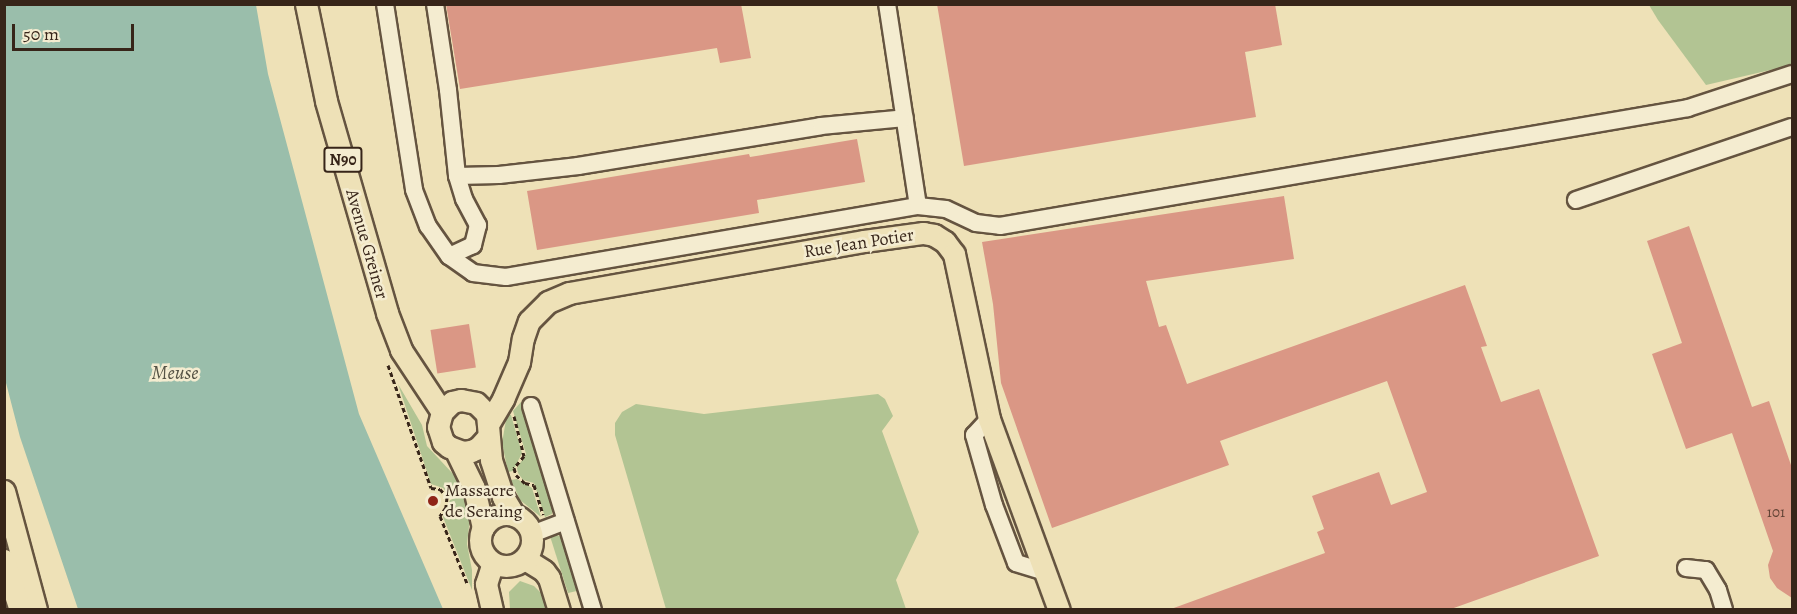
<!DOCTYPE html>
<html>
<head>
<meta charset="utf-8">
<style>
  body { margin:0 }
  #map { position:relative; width:1797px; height:614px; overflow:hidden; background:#eee1b7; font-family:Alegreya,serif }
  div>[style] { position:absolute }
  .green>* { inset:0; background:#b2c493 }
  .water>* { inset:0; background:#9abeab }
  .building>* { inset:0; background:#da9785; transform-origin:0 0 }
  .path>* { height:3px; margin-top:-1.5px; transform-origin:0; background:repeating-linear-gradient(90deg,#372519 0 4.5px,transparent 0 7.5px) }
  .roads { filter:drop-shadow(2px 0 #655440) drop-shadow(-2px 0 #655440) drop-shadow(0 2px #655440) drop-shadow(0 -2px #655440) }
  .minor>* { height:16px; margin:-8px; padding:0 8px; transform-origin:8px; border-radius:8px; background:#f4ecd0 }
  .major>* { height:21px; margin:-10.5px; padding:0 10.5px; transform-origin:10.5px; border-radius:10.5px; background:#eee1b7 }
  .major>.ring { margin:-10.5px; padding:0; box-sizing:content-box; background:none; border:21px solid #eee1b7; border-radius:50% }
  .dots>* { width:16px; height:16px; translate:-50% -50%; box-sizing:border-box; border:3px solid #f4ecd0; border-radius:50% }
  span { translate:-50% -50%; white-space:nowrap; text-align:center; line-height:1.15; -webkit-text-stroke:5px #f4ecd0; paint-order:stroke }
  .number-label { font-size:15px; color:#604234 }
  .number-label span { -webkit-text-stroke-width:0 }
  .shield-label span { padding:2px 4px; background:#f4ecd0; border:2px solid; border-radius:4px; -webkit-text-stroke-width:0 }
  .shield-label { font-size:16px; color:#372519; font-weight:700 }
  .street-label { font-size:18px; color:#372519 }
  .poi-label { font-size:18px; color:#372519 }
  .left { translate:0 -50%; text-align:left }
  .water-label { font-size:20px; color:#555345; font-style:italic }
  .frame { position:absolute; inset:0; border:6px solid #372519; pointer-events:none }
  .scale { position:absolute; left:12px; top:24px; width:122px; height:27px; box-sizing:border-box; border:3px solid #372519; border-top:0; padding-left:8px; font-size:18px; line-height:21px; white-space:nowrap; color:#372519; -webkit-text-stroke:4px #f4ecd0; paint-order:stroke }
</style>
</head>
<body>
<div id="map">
  <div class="green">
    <div style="clip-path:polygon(1649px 5px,1792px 5px,1792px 65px,1706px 85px,1658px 20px)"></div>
    <div style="clip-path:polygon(398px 384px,422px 425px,427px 446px,454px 475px,460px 489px,447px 493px,443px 488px,431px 484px)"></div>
    <div style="clip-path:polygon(878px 394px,885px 399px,893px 416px,882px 431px,919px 532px,896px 580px,906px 609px,666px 609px,615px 435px,615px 423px,622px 412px,636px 404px,704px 414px)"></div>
    <div style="clip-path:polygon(521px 402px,553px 498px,552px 514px,545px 517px,534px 483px,523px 480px,518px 473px,517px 468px,526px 454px,513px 411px)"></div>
    <div style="clip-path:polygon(507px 414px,511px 415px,522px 453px,513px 471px,508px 472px,502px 443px)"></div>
    <div style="clip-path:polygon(517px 479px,532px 488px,541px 517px,520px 500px,511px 480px)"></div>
    <div style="clip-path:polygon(463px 495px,470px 518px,467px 544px,472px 570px,472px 590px,443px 517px,450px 500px)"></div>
    <div style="clip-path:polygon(549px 533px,563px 537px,581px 590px,568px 593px)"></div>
    <div style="clip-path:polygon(520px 581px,534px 586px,543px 595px,547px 609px,510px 609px,509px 592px)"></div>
  </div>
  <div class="water">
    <div style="clip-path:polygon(4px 5px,256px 5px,268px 74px,359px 414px,443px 609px,78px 609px,20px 437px,5px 379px)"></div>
  </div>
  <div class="building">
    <div style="clip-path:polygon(446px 4px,741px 4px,751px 58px,720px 63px,717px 48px,460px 89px)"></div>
    <div style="clip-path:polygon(937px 4px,1275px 4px,1282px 45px,1245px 52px,1256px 117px,964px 166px)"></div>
    <div style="clip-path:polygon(857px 139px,865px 182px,757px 200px,759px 213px,537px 250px,527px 191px,749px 154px,750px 157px)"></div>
    <div style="clip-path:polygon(1284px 196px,1294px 259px,1146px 281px,1159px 327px,1166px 325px,1187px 384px,1465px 285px,1487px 346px,1481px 347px,1501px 402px,1539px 389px,1599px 556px,1451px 609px,1171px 609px,1325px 553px,1317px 532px,1324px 529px,1312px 496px,1379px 472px,1391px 505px,1427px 492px,1387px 381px,1220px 441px,1229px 465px,1052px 528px,1001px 383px,993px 304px,982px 242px)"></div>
    <div style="clip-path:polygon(1689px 226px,1752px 407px,1769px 401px,1792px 468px,1792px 598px,1777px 588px,1770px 578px,1768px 565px,1773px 551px,1732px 433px,1686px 449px,1652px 354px,1682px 343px,1647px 241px)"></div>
    <div style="left:469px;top:324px;width:44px;height:39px;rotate:81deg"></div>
  </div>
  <div class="path">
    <div style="left:388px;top:365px;width:130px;rotate:70.7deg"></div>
    <div style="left:431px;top:488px;width:9px;rotate:6deg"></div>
    <div style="left:440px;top:489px;width:11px;rotate:49deg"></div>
    <div style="left:447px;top:497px;width:10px;rotate:96deg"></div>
    <div style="left:446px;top:507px;width:11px;rotate:124deg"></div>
    <div style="left:440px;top:516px;width:72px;rotate:68.1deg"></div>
    <div style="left:514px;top:416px;width:41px;rotate:76deg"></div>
    <div style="left:524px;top:456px;width:16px;rotate:130deg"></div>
    <div style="left:514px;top:468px;width:7px;rotate:74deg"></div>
    <div style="left:516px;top:475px;width:12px;rotate:42deg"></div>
    <div style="left:525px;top:483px;width:9px;rotate:13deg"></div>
    <div style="left:534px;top:485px;width:31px;rotate:73deg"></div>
  </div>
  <div class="roads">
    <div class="minor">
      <div style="left:385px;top:4px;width:188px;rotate:81.1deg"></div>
      <div style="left:414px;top:190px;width:39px;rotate:69deg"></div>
      <div style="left:428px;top:226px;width:37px;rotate:55deg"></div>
      <div style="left:449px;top:256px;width:29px;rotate:35deg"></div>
      <div style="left:473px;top:273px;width:33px;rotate:7deg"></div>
      <div style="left:506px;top:277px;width:418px;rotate:-9.8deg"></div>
      <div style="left:918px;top:206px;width:204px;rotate:-98.7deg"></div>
      <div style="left:435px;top:4px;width:87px;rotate:81.4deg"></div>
      <div style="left:448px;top:90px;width:86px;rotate:84deg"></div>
      <div style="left:457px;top:176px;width:24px;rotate:73deg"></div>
      <div style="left:464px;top:199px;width:30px;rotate:62deg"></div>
      <div style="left:478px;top:225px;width:21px;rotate:104deg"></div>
      <div style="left:473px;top:245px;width:26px;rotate:155deg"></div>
      <div style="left:457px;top:176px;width:42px;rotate:-1.4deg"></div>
      <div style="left:499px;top:175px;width:80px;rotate:-6.5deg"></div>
      <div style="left:578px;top:166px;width:246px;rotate:-9.3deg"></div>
      <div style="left:821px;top:126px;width:84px;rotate:-5.4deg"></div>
      <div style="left:1576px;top:200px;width:228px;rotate:-18.7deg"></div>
      <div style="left:918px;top:206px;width:28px;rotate:6deg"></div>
      <div style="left:946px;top:209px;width:33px;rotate:25deg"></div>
      <div style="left:976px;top:223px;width:24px;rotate:7deg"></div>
      <div style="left:1000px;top:226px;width:698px;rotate:-9.73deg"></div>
      <div style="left:1688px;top:108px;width:109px;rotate:-18.1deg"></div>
      <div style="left:531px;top:406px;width:213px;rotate:73.1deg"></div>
      <div style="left:989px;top:419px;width:22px;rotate:133deg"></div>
      <div style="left:974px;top:435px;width:73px;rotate:74.1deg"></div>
      <div style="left:994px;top:505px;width:62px;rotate:69.2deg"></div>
      <div style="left:1016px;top:563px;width:30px;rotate:17deg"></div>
      <div style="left:532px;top:534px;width:36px;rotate:-21deg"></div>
      <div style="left:1686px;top:568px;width:20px;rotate:6deg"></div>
      <div style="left:1706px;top:570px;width:23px;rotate:59deg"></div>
      <div style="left:1718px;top:590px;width:21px;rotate:73deg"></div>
    </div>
    <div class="major">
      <div style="left:306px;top:4px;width:99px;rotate:78.3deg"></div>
      <div style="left:326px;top:101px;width:221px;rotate:73.9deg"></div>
      <div style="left:387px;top:313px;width:40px;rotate:69deg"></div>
      <div style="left:401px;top:350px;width:74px;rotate:56.5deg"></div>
      <div style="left:490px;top:421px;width:26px;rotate:-59deg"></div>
      <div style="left:503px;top:399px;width:40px;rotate:-66.6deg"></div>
      <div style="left:519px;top:362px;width:24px;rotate:-81deg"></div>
      <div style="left:523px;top:338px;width:18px;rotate:-71deg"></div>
      <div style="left:529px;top:321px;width:27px;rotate:-45deg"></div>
      <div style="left:548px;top:302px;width:23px;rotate:-23deg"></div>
      <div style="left:569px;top:293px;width:300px;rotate:-10deg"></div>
      <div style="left:864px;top:241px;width:60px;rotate:-7.7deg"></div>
      <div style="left:923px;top:233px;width:11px;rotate:10deg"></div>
      <div style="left:934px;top:235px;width:13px;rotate:32deg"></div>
      <div style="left:945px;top:242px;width:15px;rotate:53deg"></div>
      <div style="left:954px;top:254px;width:169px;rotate:78deg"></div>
      <div style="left:989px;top:419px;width:203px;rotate:69.9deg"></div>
      <div style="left:488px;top:437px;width:15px;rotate:132deg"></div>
      <div style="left:478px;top:448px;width:8px;rotate:157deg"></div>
      <div style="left:471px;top:451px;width:8px;rotate:173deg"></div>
      <div style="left:463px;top:452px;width:15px;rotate:-160deg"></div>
      <div style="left:449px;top:447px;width:8px;rotate:-140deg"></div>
      <div style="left:443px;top:442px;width:16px;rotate:-108deg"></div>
      <div style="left:438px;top:427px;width:16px;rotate:-75deg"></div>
      <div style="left:442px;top:412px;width:14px;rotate:-45deg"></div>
      <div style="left:452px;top:402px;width:9px;rotate:-13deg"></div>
      <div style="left:461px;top:400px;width:15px;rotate:11deg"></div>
      <div style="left:476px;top:403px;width:16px;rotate:45deg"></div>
      <div style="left:487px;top:414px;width:46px;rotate:85deg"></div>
      <div style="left:491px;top:460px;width:39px;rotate:72deg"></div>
      <div style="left:503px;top:497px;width:21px;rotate:59deg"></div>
      <div style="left:456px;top:451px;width:41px;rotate:64.1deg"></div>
      <div style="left:474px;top:488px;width:41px;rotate:77.3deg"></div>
      <div style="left:4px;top:491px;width:123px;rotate:74.9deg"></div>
      <div class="ring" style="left:480px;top:514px;width:31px;height:31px"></div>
      <div style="left:525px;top:559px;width:22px;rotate:32deg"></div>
      <div style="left:544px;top:571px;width:9px;rotate:54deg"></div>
      <div style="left:549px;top:578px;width:34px;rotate:73deg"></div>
      <div style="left:4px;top:560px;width:52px;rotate:72.3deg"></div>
      <div style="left:492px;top:610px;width:27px;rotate:-103deg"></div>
      <div style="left:486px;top:584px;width:22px;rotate:-72deg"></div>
    </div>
  </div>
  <div class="dots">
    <div style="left:433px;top:501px;background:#8f2418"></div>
  </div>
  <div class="number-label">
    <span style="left:1776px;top:513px">101</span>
  </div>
  <div class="shield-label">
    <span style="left:343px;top:160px">N90</span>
  </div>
  <div class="street-label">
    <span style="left:859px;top:243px;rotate:-9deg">Rue Jean Potier</span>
    <span style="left:367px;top:244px;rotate:74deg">Avenue Greiner</span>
  </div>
  <div class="poi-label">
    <span class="left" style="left:445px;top:501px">Massacre<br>de Seraing</span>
  </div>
  <div class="water-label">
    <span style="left:175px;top:372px">Meuse</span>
  </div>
  <div class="frame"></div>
  <div class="scale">50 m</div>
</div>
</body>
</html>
